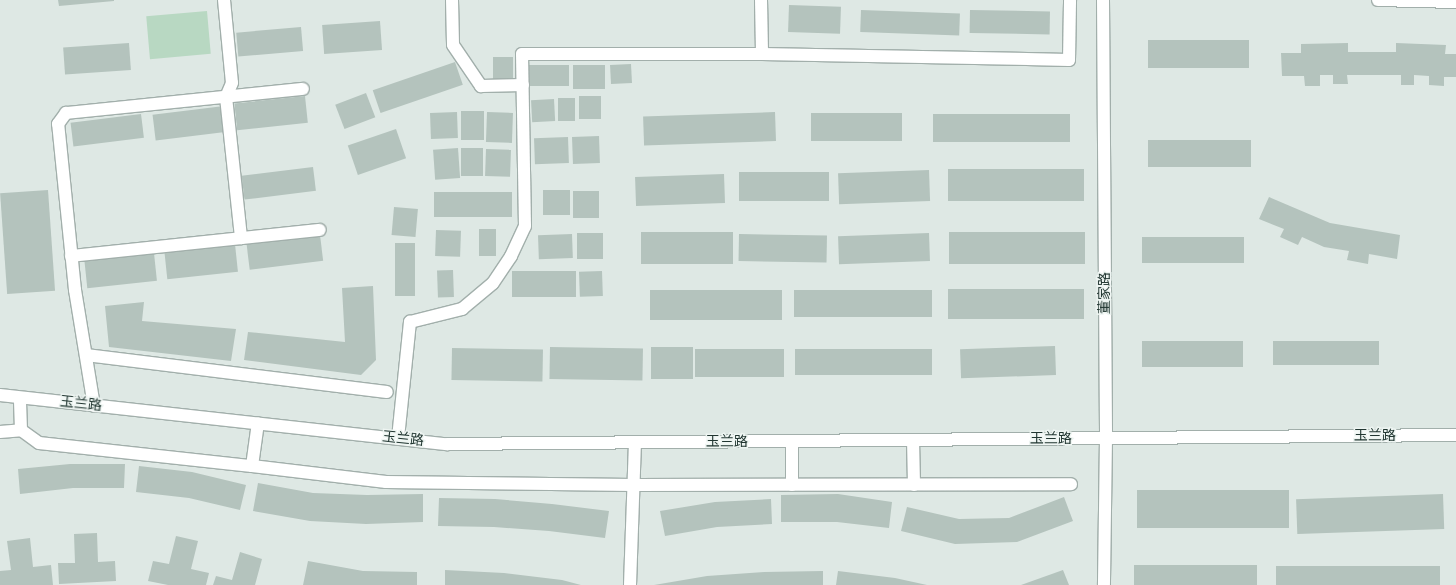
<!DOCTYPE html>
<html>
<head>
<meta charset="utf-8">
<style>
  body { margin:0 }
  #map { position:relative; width:1456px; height:585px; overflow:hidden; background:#dee8e4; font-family:"Alegreya Sans","Noto Sans SC",sans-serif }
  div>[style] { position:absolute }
  .green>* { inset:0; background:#b8d8c2; transform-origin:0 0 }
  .building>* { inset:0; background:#b4c3bd; transform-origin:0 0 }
  .roads { filter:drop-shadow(1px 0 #a2afab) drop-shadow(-1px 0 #a2afab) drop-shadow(0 1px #a2afab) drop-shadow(0 -1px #a2afab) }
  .minor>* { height:12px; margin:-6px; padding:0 6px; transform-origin:6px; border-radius:6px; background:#fff }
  span { translate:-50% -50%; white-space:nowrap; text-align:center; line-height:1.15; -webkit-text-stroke:3px #eef5f2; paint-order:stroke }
  .street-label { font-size:14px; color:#213631 }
</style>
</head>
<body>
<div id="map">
  <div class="green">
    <div style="left:207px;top:11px;width:43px;height:61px;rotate:85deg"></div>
  </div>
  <div class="building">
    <div style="clip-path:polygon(58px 0,114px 0,114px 1px,59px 6px)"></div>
    <div style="left:789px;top:5px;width:52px;height:27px;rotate:2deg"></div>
    <div style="left:861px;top:10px;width:99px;height:22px;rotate:2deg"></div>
    <div style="left:970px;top:10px;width:80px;height:23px;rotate:1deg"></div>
    <div style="left:380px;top:21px;width:29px;height:58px;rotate:86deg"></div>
    <div style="left:301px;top:27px;width:24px;height:65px;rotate:85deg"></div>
    <div style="left:1249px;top:40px;width:28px;height:101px;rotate:90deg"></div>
    <div style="left:129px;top:43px;width:27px;height:66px;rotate:86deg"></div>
    <div style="clip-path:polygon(1348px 43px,1348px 52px,1396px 52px,1396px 43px,1446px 45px,1445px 54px,1456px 54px,1456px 77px,1444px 77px,1444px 86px,1429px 85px,1429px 76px,1414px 75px,1414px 85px,1401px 85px,1401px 75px,1347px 75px,1348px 84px,1333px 84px,1333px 75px,1320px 75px,1320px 86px,1305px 86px,1304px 76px,1282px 76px,1281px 53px,1301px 53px,1301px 44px)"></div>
    <div style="left:493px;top:57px;width:20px;height:24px"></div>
    <div style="left:455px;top:62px;width:24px;height:87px;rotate:71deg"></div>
    <div style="left:631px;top:64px;width:19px;height:21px;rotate:87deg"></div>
    <div style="left:527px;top:65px;width:42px;height:21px"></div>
    <div style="left:573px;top:65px;width:32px;height:24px"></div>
    <div style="left:366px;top:93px;width:26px;height:33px;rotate:69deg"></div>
    <div style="left:305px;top:96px;width:27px;height:71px;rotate:84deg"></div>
    <div style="left:601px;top:96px;width:23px;height:22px;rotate:90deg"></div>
    <div style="left:558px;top:98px;width:17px;height:23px"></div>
    <div style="left:554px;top:99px;width:22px;height:23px;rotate:87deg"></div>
    <div style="left:224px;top:106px;width:26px;height:72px;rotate:83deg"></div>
    <div style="left:461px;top:111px;width:23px;height:29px"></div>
    <div style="left:457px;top:112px;width:26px;height:27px;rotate:88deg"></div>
    <div style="left:487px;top:112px;width:26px;height:30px;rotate:2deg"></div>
    <div style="left:775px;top:112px;width:29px;height:132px;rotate:88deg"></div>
    <div style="left:902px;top:113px;width:28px;height:91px;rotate:90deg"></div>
    <div style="left:141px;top:114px;width:24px;height:71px;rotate:83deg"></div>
    <div style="left:933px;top:114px;width:137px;height:28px"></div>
    <div style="left:396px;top:129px;width:31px;height:51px;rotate:71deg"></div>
    <div style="left:599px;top:136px;width:27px;height:27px;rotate:88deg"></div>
    <div style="left:568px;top:137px;width:26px;height:34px;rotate:88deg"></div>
    <div style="left:1251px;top:140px;width:27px;height:103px;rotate:90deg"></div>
    <div style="left:458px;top:148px;width:30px;height:25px;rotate:86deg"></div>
    <div style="left:483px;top:148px;width:28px;height:22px;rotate:90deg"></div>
    <div style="left:486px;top:149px;width:25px;height:27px;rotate:2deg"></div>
    <div style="left:313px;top:167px;width:24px;height:72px;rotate:83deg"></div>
    <div style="left:1084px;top:169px;width:32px;height:136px;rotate:90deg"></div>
    <div style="left:929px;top:170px;width:31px;height:91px;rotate:88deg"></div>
    <div style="left:829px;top:172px;width:29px;height:90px;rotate:90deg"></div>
    <div style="left:724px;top:174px;width:29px;height:89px;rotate:88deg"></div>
    <div style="left:48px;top:190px;width:101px;height:48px;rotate:86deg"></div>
    <div style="left:543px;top:190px;width:27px;height:25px"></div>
    <div style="left:573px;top:191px;width:26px;height:27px"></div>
    <div style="left:434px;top:192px;width:78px;height:25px"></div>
    <div style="clip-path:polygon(1269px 197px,1330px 223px,1400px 235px,1397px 259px,1369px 254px,1368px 264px,1347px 260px,1349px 251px,1324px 247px,1302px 237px,1298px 245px,1280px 237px,1284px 229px,1259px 219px)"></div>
    <div style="left:394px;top:207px;width:24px;height:28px;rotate:5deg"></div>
    <div style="left:479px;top:229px;width:17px;height:27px"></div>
    <div style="left:436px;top:230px;width:25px;height:26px;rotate:2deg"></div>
    <div style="left:641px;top:232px;width:92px;height:32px"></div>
    <div style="left:949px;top:232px;width:136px;height:32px"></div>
    <div style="left:577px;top:233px;width:26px;height:26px"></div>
    <div style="left:929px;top:233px;width:28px;height:91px;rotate:88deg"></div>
    <div style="left:572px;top:234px;width:24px;height:34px;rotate:88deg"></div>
    <div style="left:739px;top:234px;width:88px;height:27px;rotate:1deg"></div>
    <div style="left:320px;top:235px;width:26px;height:74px;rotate:83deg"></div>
    <div style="left:1244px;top:237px;width:26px;height:102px;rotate:90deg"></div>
    <div style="left:395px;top:243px;width:20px;height:53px"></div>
    <div style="left:235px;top:244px;width:28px;height:71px;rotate:84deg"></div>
    <div style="left:154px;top:253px;width:28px;height:70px;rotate:84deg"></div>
    <div style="left:453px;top:270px;width:27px;height:16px;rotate:88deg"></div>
    <div style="left:576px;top:271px;width:26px;height:64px;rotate:90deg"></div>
    <div style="left:602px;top:271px;width:25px;height:23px;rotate:88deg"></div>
    <div style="clip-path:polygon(373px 286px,376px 360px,361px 375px,244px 360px,248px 332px,345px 342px,342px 288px)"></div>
    <div style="left:948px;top:289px;width:136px;height:30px"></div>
    <div style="left:782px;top:290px;width:30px;height:132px;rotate:90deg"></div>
    <div style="left:794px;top:290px;width:138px;height:27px"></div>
    <div style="clip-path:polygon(144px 302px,142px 321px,236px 329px,231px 361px,109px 347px,105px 306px)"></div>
    <div style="left:1243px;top:341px;width:26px;height:101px;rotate:90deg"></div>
    <div style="left:1273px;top:341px;width:106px;height:24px"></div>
    <div style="left:1055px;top:346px;width:29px;height:95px;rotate:88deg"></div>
    <div style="left:550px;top:347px;width:93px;height:32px;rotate:1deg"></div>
    <div style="left:651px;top:347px;width:42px;height:32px"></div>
    <div style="left:452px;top:348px;width:91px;height:32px;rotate:1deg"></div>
    <div style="left:784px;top:349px;width:28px;height:89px;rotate:90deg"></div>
    <div style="left:932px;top:349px;width:26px;height:137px;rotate:90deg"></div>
    <div style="clip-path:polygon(70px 464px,125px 464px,124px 488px,73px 488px,20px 494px,18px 469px)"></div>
    <div style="clip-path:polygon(139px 466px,192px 472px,246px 485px,240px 510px,189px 498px,136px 492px)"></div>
    <div style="clip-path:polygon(258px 483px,313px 493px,367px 495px,423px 494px,423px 522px,366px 524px,310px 521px,253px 511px)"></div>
    <div style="left:1289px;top:490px;width:38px;height:152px;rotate:90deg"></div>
    <div style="clip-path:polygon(838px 494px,892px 502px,889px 528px,837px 522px,781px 522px,781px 495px)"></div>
    <div style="left:1443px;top:494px;width:35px;height:147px;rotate:88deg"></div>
    <div style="clip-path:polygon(1064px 497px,1073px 521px,1017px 542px,955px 544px,901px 531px,907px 507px,959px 519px,1009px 518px)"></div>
    <div style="clip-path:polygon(439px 498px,495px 499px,552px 504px,609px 511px,605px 538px,549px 531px,494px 527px,438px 526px)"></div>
    <div style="clip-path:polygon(771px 499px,772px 524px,717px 527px,665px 536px,660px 511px,715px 502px)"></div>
    <div style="clip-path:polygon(97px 533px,98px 562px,115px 561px,116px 581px,59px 584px,58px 563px,75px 563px,74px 534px)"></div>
    <div style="clip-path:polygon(176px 536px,198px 541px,191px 569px,209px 573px,206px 585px,168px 585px,148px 581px,153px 561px,169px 564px)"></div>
    <div style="clip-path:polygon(30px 538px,33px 567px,51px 565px,53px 585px,0 585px,0 571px,11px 570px,7px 541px)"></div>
    <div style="clip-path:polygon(240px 552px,262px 559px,255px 585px,213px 585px,216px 576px,232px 580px)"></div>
    <div style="clip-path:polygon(308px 561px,363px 571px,417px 572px,417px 585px,303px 585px)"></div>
    <div style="left:1134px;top:565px;width:123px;height:20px"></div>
    <div style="left:1440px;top:566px;width:19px;height:164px;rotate:90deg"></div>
    <div style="clip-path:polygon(445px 570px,504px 573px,562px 580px,581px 585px,445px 585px)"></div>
    <div style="clip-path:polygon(1063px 570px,1069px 585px,1021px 585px)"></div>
    <div style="clip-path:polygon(823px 571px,823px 585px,654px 585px,707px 576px,764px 572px)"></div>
    <div style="clip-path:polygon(838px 571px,895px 578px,927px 585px,836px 585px)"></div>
  </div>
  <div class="roads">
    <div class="minor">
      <div style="left:224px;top:0;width:83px;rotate:84.5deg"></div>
      <div style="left:232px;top:83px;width:15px;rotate:113deg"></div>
      <div style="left:226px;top:97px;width:142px;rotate:83.9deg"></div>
      <div style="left:452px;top:0;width:45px;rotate:88.7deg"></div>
      <div style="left:453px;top:45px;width:50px;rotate:55.7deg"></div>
      <div style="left:481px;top:86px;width:42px;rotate:-1.4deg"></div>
      <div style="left:761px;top:0;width:54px;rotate:88.9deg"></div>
      <div style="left:1103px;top:0;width:438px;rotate:89.6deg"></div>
      <div style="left:1106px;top:438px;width:147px;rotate:90.8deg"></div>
      <div style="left:1378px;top:0;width:78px;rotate:1.5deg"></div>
      <div style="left:71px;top:256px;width:250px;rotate:-6deg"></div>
      <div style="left:86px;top:355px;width:303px;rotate:7deg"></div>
      <div style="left:0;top:395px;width:450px;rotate:6.3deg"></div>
      <div style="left:447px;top:444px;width:1009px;rotate:-0.51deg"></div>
      <div style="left:94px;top:406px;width:118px;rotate:-99.3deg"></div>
      <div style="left:75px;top:290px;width:167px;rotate:-95.8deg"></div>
      <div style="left:58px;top:124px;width:14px;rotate:-54deg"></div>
      <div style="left:66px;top:113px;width:238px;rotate:-5.8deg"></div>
      <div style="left:21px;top:430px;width:22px;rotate:36deg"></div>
      <div style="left:39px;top:443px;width:214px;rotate:6.2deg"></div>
      <div style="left:252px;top:466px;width:43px;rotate:-82.1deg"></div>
      <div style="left:0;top:432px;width:21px;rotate:-5deg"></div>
      <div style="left:21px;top:430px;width:32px;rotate:-92deg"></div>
      <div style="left:398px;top:438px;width:117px;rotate:-84.1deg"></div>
      <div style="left:410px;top:322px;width:54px;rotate:-14deg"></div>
      <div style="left:462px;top:309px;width:40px;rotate:-40deg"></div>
      <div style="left:493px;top:283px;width:32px;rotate:-56deg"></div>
      <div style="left:511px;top:256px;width:33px;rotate:-65deg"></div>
      <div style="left:525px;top:226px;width:172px;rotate:-91deg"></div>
      <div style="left:522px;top:54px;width:240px"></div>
      <div style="left:762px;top:54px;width:307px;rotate:1.1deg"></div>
      <div style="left:1069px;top:60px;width:60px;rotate:-89deg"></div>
      <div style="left:913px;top:440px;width:45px;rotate:88.7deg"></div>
      <div style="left:792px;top:441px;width:44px;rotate:90deg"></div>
      <div style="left:252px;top:466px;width:135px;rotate:6.8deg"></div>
      <div style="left:386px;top:482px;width:247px;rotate:0.7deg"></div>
      <div style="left:633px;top:485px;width:438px;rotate:-0.1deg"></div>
      <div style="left:630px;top:585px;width:143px;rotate:-88deg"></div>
    </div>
  </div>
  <div class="street-label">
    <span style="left:1105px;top:293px;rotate:-90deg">董家路</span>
    <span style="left:81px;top:404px;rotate:6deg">玉兰路</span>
    <span style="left:1375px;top:436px">玉兰路</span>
    <span style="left:403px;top:439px;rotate:6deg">玉兰路</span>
    <span style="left:1051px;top:439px">玉兰路</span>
    <span style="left:727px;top:442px">玉兰路</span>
  </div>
</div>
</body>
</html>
